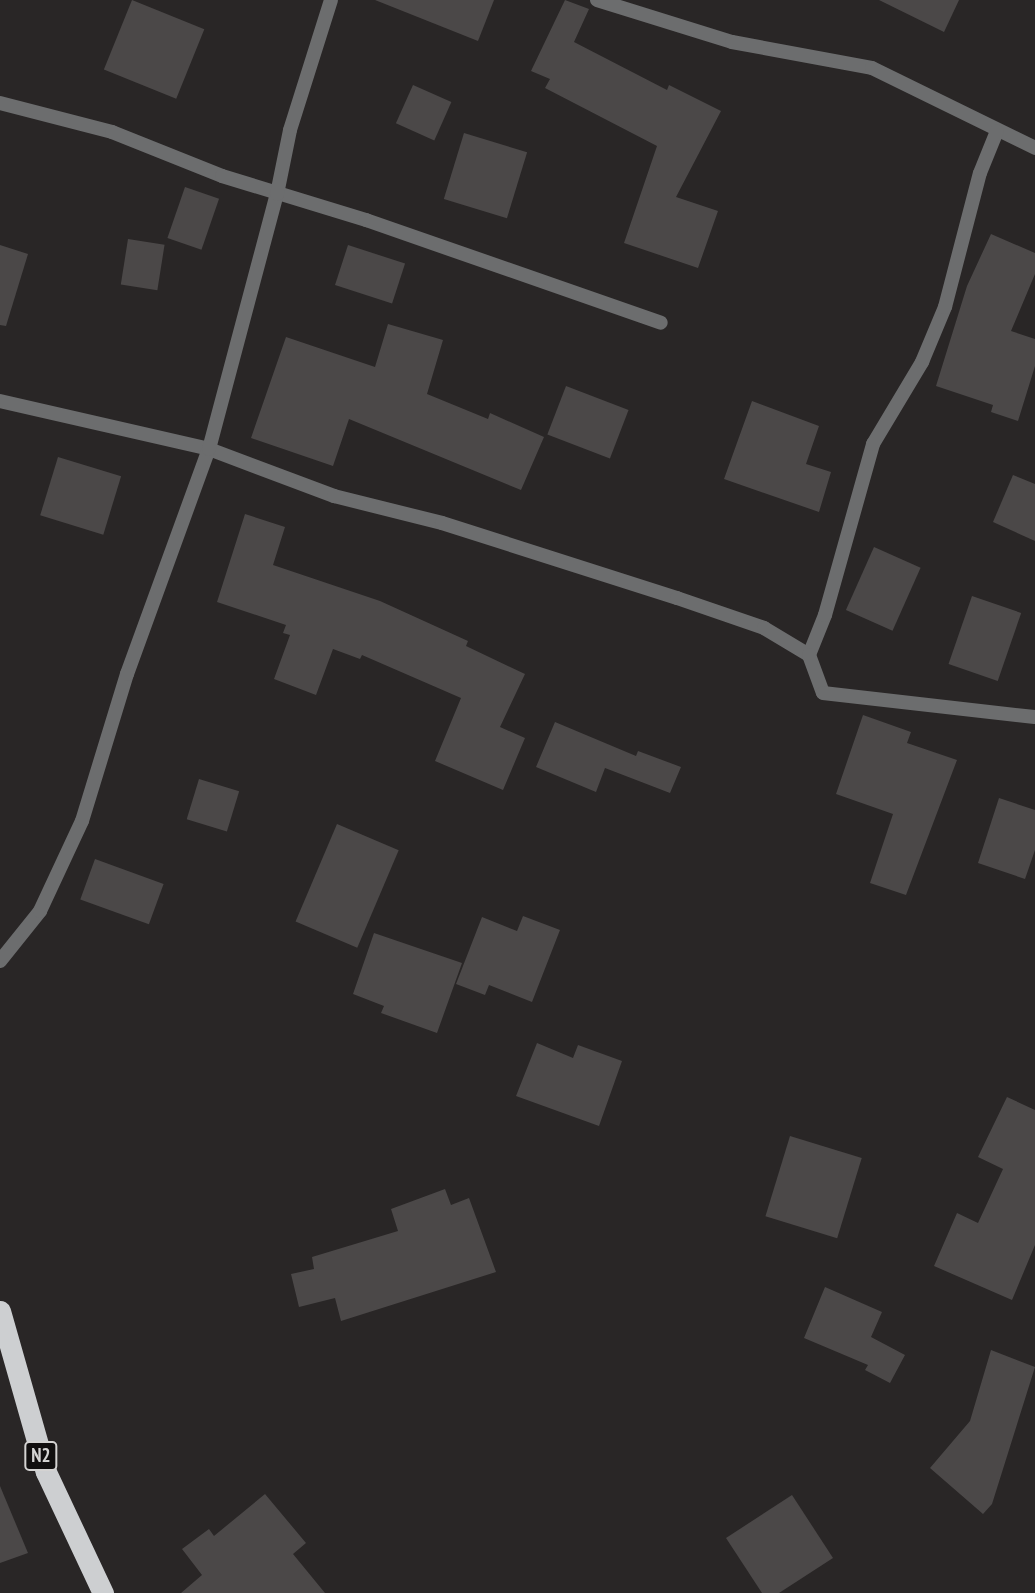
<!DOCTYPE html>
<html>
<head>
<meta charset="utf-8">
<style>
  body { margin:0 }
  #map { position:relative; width:1035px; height:1593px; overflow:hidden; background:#292626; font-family:"PT Sans Narrow",sans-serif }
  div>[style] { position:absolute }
  .building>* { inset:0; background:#4b4848; transform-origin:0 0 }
  .lane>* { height:14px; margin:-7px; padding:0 7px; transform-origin:7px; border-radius:7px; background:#6c6d6e }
  .street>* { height:14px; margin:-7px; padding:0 7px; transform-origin:7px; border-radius:7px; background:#6c6d6e }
  .highway>* { height:21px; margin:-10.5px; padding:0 10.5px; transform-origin:10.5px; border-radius:10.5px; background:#cdcfd1 }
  span { translate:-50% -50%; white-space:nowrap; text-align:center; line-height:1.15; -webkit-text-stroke:6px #110f0f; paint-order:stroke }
  .shield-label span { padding:2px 5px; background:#110f0f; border:2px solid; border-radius:5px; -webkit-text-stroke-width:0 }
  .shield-label { font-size:19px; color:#d4d3d2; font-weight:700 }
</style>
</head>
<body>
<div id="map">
  <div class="building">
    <div style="left:132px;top:0;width:78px;height:75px;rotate:22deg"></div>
    <div style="clip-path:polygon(375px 0,494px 0,478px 41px)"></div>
    <div style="clip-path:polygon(565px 0,589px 9px,574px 42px,667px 90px,669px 85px,721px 111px,676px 197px,718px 211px,698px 268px,624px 243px,657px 146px,545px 88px,550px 79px,531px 71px)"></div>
    <div style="clip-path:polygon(879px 0,959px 0,944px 32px)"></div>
    <div style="left:413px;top:85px;width:42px;height:42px;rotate:24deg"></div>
    <div style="left:464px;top:133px;width:66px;height:69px;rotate:17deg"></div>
    <div style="left:185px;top:187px;width:36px;height:54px;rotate:19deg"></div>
    <div style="clip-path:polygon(991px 234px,1035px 253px,1035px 274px,1011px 331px,1035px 339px,1035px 366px,1018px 421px,991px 412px,993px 405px,936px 386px,967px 286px)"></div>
    <div style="left:128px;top:239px;width:37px;height:46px;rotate:9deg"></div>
    <div style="clip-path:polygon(0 245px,28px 254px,6px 326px,0 325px)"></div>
    <div style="left:348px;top:245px;width:60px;height:42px;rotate:18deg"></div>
    <div style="clip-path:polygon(388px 324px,443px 340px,427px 394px,488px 419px,490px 413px,544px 437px,521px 490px,349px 419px,333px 466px,251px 438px,286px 337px,375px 367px)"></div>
    <div style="left:566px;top:386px;width:67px;height:52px;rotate:21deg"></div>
    <div style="clip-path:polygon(752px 401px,819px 426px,806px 464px,831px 472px,819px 512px,724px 479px)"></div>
    <div style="left:58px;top:457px;width:66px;height:61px;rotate:17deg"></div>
    <div style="clip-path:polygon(1013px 475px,1035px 484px,1035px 541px,993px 522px)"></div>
    <div style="clip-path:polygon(245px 514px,285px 527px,273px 565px,380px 601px,468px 641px,466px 646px,525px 674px,500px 727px,525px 738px,503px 790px,435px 761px,461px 698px,362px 655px,360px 659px,333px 649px,316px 695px,274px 679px,290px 635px,283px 633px,286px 625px,217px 602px)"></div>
    <div style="left:874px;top:547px;width:51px;height:69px;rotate:24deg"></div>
    <div style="left:972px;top:596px;width:52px;height:72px;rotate:19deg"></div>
    <div style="clip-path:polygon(863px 715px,911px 732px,907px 743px,957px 760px,906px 895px,870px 883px,893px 814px,836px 794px)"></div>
    <div style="clip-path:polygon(555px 722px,636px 756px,638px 751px,681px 767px,670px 793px,605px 768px,596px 792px,536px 767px)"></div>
    <div style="left:199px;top:779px;width:42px;height:42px;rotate:17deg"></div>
    <div style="clip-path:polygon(999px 798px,1035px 810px,1035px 850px,1025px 879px,978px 863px)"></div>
    <div style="left:337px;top:824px;width:67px;height:106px;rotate:23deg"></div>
    <div style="left:95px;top:859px;width:73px;height:43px;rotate:20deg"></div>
    <div style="clip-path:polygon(523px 916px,560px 930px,532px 1002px,489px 985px,485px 995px,456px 984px,482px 917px,517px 931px)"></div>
    <div style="clip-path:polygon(374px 933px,462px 963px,437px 1033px,381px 1013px,384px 1006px,353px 994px)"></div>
    <div style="clip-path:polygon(537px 1043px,573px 1058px,578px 1045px,622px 1061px,599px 1126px,516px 1096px)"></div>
    <div style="clip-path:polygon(1007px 1097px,1035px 1110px,1035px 1245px,1012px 1300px,934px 1266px,957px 1213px,978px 1223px,1003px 1169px,978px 1157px)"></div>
    <div style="left:790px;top:1136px;width:75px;height:84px;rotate:17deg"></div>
    <div style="clip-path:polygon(445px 1189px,451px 1205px,469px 1198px,496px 1272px,341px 1321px,335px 1298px,299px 1307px,291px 1274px,314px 1269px,312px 1257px,398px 1231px,391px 1209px)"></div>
    <div style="clip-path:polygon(825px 1287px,882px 1312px,871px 1337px,905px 1355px,890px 1383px,865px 1370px,868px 1365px,804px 1338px)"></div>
    <div style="clip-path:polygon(991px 1350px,1035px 1367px,992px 1504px,983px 1514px,930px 1468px,970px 1421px)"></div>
    <div style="clip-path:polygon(0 1486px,28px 1553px,0 1563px)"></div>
    <div style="clip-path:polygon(265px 1494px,306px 1543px,293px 1554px,325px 1593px,181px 1593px,202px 1575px,182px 1549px,209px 1529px,214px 1536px)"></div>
    <div style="clip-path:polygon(792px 1495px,833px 1558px,779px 1593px,762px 1593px,726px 1538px)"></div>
  </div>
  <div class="lane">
    <div style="left:597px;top:0;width:141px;rotate:17.3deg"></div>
    <div style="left:732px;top:42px;width:142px;rotate:10.5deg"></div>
    <div style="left:872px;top:68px;width:182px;rotate:26.1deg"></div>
    <div style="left:0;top:103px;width:116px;rotate:14.5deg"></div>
    <div style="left:112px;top:132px;width:118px;rotate:21.8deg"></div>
    <div style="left:222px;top:176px;width:151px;rotate:17deg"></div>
    <div style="left:366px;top:220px;width:312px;rotate:19.2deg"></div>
    <div style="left:0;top:401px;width:214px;rotate:12.9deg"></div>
    <div style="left:209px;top:449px;width:134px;rotate:20.6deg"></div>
    <div style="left:334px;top:496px;width:111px;rotate:14deg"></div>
    <div style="left:442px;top:523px;width:247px;rotate:17.7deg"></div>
    <div style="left:677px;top:598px;width:92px;rotate:19deg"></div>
    <div style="left:764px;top:628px;width:52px;rotate:31deg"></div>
    <div style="left:809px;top:655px;width:43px;rotate:-68.2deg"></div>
    <div style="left:825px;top:615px;width:178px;rotate:-74.3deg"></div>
    <div style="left:873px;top:444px;width:96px;rotate:-59.1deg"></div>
    <div style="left:922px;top:362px;width:60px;rotate:-67.3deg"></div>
    <div style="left:945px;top:307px;width:138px;rotate:-75.4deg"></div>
    <div style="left:980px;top:173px;width:45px;rotate:-68deg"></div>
    <div style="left:809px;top:655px;width:40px;rotate:69.8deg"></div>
    <div style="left:823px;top:693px;width:213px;rotate:6.5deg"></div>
  </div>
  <div class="street">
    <div style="left:0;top:961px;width:64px;rotate:-51.3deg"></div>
    <div style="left:40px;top:911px;width:99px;rotate:-65deg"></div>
    <div style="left:82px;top:821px;width:154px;rotate:-73deg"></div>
    <div style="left:127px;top:674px;width:239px;rotate:-70deg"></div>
    <div style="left:209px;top:449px;width:264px;rotate:-75.1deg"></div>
    <div style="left:277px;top:194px;width:65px;rotate:-78.5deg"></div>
    <div style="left:290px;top:130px;width:136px;rotate:-72.5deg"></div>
  </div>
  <div class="highway">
    <div style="left:0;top:1311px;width:167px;rotate:74.1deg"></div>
    <div style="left:46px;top:1472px;width:134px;rotate:64.8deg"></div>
  </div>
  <div class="shield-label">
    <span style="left:41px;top:1456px">N2</span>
  </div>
</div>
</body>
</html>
